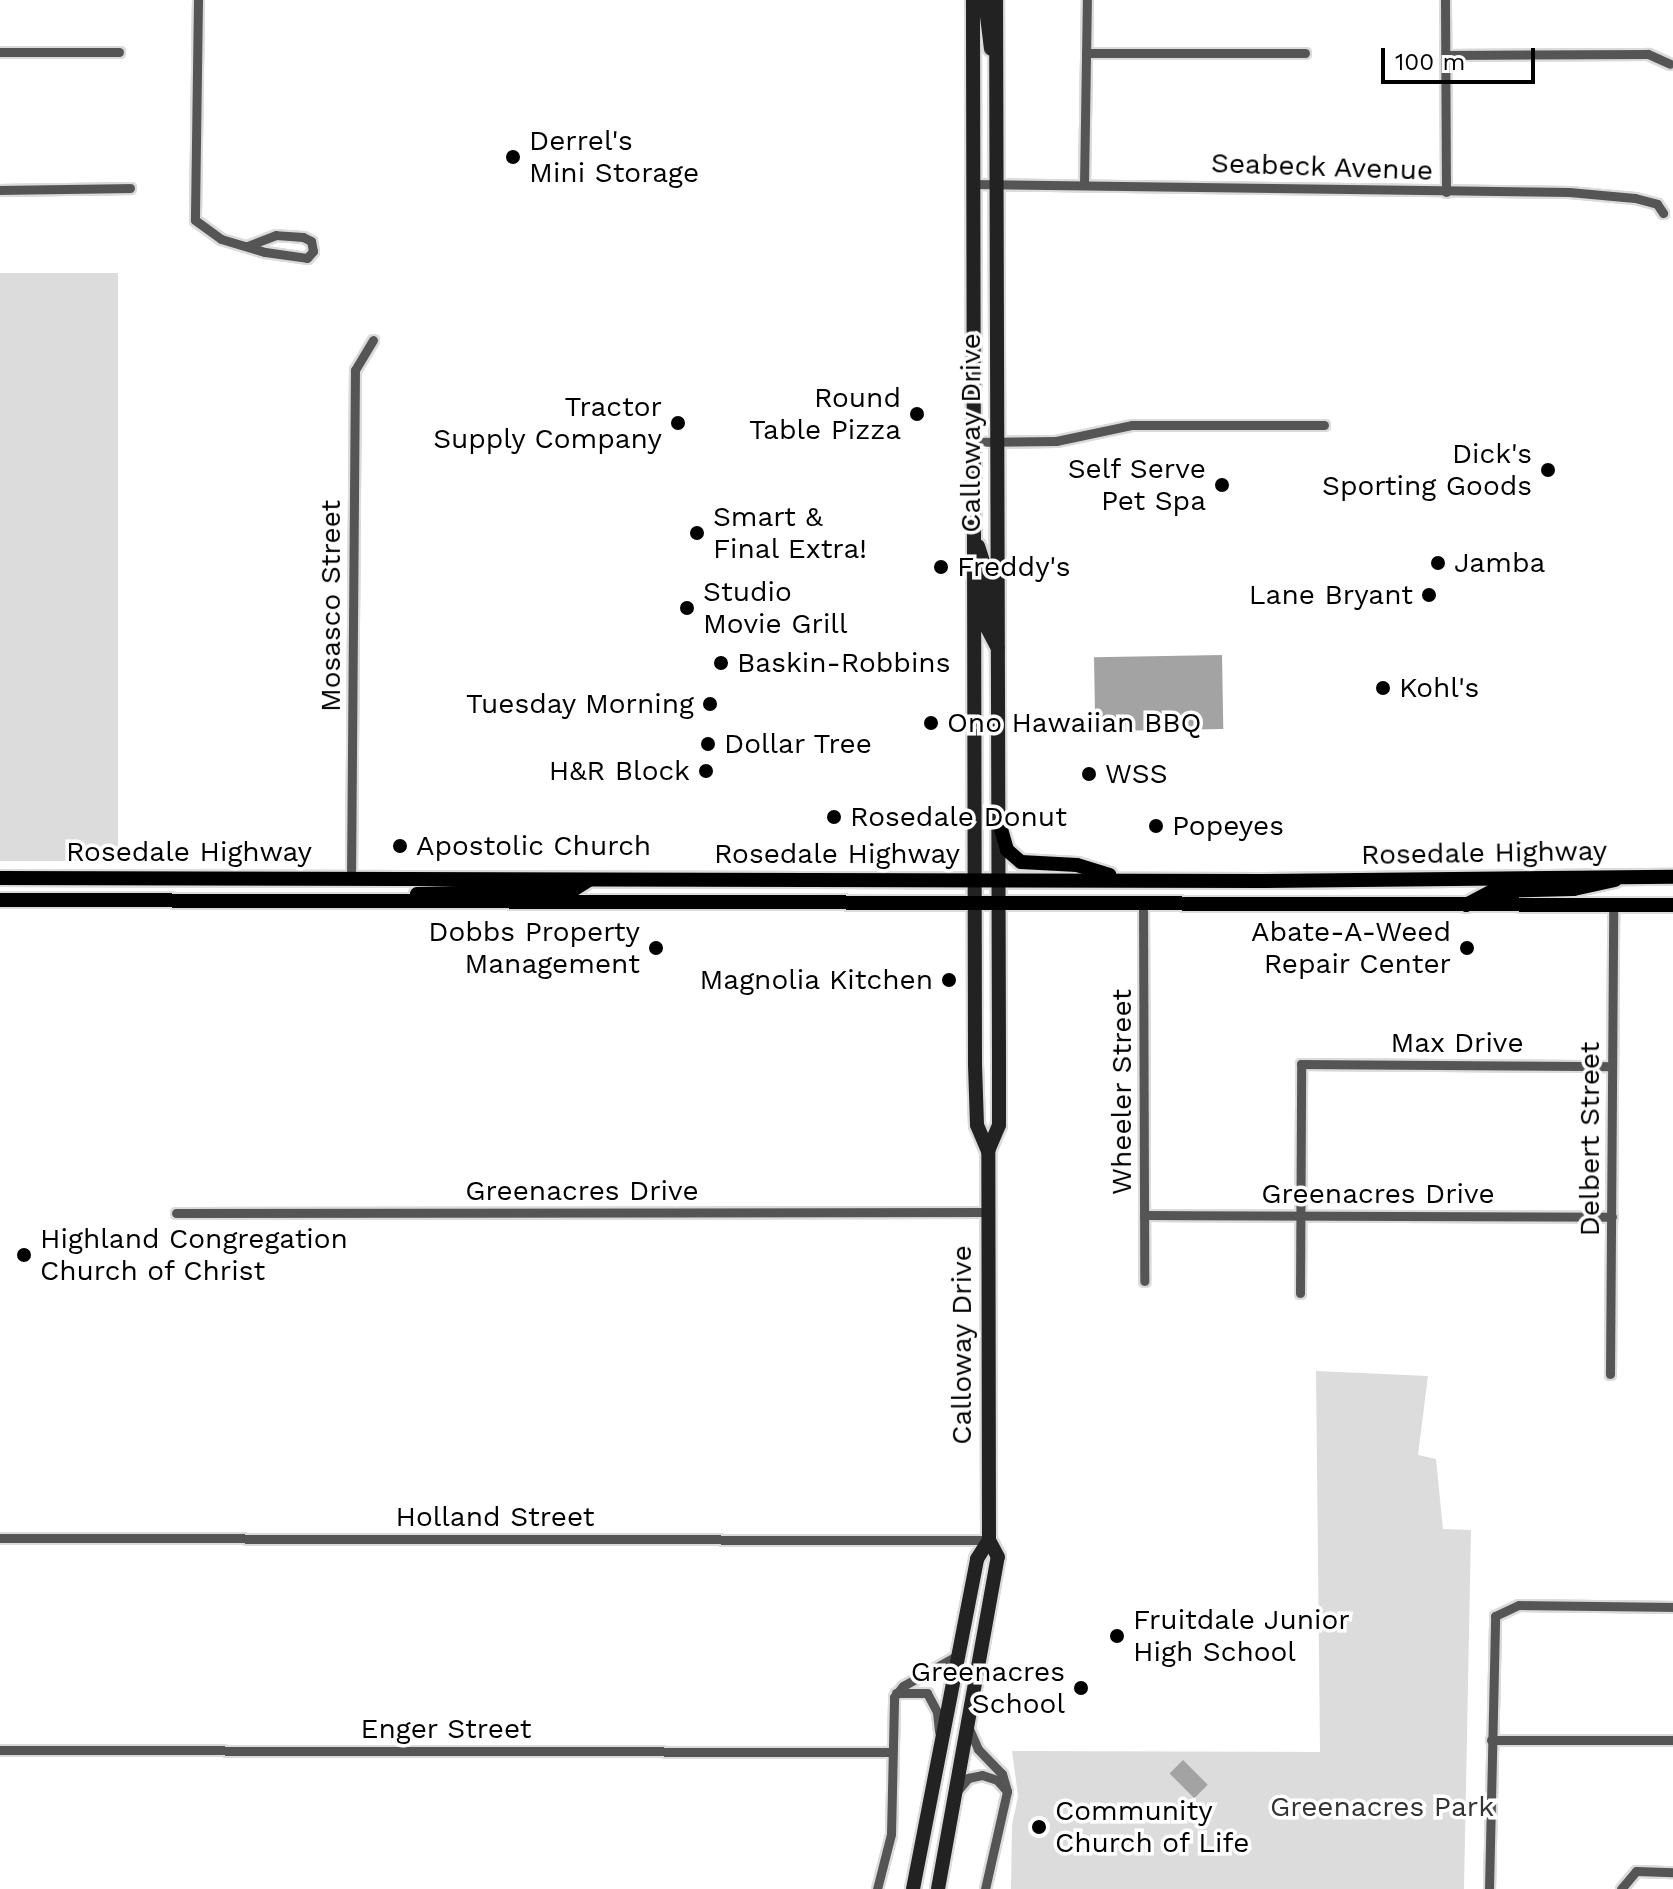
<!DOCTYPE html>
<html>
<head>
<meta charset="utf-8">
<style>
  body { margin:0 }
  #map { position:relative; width:1673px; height:1889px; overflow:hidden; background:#fff; font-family:"Work Sans",sans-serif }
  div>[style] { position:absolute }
  .green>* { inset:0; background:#dcdcdc; transform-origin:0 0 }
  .water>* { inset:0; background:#a3a3a3; transform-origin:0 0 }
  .roads { filter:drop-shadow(2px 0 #dbdbdb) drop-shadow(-2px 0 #dbdbdb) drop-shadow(0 2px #dbdbdb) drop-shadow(0 -2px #dbdbdb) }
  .street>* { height:9px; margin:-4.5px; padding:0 4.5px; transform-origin:4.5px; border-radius:4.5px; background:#555 }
  .secondary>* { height:14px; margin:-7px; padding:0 7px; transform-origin:7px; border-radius:7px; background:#222 }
  .primary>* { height:14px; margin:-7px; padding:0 7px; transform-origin:7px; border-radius:7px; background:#000 }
  .dots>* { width:22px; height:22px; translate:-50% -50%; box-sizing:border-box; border:4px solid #fff; border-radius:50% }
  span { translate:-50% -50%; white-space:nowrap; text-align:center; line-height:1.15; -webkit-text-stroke:7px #fff; paint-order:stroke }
  .poi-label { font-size:28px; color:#000 }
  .left { translate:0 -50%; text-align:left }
  .right { translate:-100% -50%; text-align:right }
  .street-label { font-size:28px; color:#000 }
  .park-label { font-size:28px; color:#333 }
  .scale { position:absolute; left:1381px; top:48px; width:154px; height:36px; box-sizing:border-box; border:4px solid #000; border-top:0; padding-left:10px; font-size:24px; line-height:28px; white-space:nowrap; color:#000; -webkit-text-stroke:6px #fff; paint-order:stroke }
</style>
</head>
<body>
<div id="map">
  <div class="green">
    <div style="left:0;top:273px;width:118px;height:588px"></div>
    <div style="clip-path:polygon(1316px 1371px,1428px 1376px,1418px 1455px,1436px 1459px,1443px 1529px,1471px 1530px,1464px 1889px,1011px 1889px,1012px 1825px,1018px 1796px,1012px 1751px,1320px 1752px)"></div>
  </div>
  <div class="water">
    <div style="left:1222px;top:655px;width:74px;height:128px;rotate:89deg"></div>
    <div style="left:1183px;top:1760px;width:35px;height:19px;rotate:45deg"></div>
  </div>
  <div class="roads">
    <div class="street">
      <div style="left:198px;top:0;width:220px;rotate:90.8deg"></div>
      <div style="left:195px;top:220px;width:32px;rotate:36deg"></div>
      <div style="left:221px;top:239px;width:46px;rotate:16.5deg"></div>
      <div style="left:265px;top:252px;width:42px;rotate:8.1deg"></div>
      <div style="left:307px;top:258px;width:9px;rotate:-49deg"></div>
      <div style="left:313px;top:251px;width:10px;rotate:-101deg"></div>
      <div style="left:311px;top:241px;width:9px;rotate:-153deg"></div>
      <div style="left:303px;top:237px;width:27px;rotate:-176deg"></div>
      <div style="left:276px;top:235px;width:31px;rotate:159deg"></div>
      <div style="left:1445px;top:0;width:192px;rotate:89.7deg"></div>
      <div style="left:0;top:52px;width:119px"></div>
      <div style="left:1086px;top:53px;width:219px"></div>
      <div style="left:1446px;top:55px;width:202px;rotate:-0.3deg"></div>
      <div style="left:1648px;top:54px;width:24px;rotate:24deg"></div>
      <div style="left:973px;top:184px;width:596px;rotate:0.77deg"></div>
      <div style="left:1569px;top:192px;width:66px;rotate:5.2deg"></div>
      <div style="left:1635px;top:198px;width:23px;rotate:15deg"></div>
      <div style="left:1657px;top:204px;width:11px;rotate:56deg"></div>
      <div style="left:1084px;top:185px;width:185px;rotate:-89.1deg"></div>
      <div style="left:0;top:190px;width:130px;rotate:-0.9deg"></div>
      <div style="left:974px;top:442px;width:82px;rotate:-0.7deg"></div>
      <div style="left:1056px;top:441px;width:78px;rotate:-11.9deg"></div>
      <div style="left:1132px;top:425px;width:192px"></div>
      <div style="left:351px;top:878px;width:508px;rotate:-89.55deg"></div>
      <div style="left:355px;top:370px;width:35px;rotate:-59deg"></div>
      <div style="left:1143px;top:902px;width:379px;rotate:89.8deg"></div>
      <div style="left:176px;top:1213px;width:812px;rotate:-0.07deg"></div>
      <div style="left:1144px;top:1215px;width:468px;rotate:0.2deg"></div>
      <div style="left:1300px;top:1293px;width:229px;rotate:-89.7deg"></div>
      <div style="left:1301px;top:1064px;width:311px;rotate:0.4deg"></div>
      <div style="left:1610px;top:1374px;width:469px;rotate:-89.6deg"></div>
      <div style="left:0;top:1538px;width:989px;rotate:0.12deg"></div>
      <div style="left:896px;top:1693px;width:31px"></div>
      <div style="left:927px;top:1693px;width:21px;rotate:62deg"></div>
      <div style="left:937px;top:1712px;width:20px;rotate:84deg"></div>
      <div style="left:1491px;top:1740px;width:182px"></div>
      <div style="left:0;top:1750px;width:892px;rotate:0.13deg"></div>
      <div style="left:958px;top:1790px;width:16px;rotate:-50deg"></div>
      <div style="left:968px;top:1778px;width:14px;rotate:-12deg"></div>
      <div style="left:982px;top:1775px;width:16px;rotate:18deg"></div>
      <div style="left:997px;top:1780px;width:15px;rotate:48deg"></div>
      <div style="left:1007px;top:1791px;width:18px;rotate:-106deg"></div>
      <div style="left:1002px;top:1774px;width:35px;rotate:-134deg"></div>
      <div style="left:978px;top:1749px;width:22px;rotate:-114deg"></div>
      <div style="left:877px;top:1889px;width:57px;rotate:-75.7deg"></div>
      <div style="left:891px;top:1834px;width:137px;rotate:-88.7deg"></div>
      <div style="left:894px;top:1697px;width:14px;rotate:-51deg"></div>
      <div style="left:903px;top:1686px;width:63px;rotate:-29.4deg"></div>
      <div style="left:985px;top:1889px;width:100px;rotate:-77.3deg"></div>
      <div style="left:1489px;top:1889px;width:273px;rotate:-88.7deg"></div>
      <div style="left:1495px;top:1616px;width:26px;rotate:-25deg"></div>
      <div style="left:1519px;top:1605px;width:154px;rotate:0.7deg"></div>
      <div style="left:1621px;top:1889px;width:23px;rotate:-50deg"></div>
      <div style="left:1636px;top:1871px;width:37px;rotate:2deg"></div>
    </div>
    <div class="secondary">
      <div style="left:985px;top:0;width:49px;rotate:83deg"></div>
      <div style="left:978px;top:546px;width:26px;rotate:72deg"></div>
      <div style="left:986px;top:571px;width:53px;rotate:91.1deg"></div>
      <div style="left:985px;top:624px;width:27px;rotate:62deg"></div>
      <div style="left:988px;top:1151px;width:28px;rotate:-67deg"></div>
      <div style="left:999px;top:1125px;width:67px;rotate:-90deg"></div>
      <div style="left:999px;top:1058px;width:1058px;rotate:-90.16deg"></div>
      <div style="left:913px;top:1889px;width:336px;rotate:-79deg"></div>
      <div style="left:977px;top:1559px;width:22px;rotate:-58deg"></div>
      <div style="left:938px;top:1889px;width:337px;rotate:-79.8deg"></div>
      <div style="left:998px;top:1557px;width:19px;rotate:-118deg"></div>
      <div style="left:989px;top:1540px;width:389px;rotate:-90.1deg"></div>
      <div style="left:988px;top:1151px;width:28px;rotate:-113deg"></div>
      <div style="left:977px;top:1125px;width:61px;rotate:-91.9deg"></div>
      <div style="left:975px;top:1064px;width:1064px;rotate:-90.11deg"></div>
    </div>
    <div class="primary">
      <div style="left:1001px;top:829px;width:22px;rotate:74deg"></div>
      <div style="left:1007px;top:850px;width:18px;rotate:41deg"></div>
      <div style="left:1021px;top:862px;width:56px;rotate:3.1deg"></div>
      <div style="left:1077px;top:865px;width:34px;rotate:17deg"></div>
      <div style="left:0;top:878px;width:1265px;rotate:0.14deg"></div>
      <div style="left:1265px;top:881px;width:408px;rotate:-0.6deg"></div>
      <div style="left:417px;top:894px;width:156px;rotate:-1.5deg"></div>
      <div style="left:573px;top:890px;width:19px;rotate:-32deg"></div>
      <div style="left:0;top:900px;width:1673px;rotate:0.17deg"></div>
      <div style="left:1466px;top:905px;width:30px;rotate:-28deg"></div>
      <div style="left:1492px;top:891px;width:82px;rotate:-1.4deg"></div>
      <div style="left:1574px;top:889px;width:42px;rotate:-12.4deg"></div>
    </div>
  </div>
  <div class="dots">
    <div style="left:513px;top:157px;background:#000"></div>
    <div style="left:917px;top:414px;background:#000"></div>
    <div style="left:678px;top:423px;background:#000"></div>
    <div style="left:1548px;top:470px;background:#000"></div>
    <div style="left:1222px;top:485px;background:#000"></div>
    <div style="left:697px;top:533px;background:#000"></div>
    <div style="left:1438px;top:563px;background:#000"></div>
    <div style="left:941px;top:567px;background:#000"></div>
    <div style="left:1429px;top:595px;background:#000"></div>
    <div style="left:687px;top:608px;background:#000"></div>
    <div style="left:721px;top:663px;background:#000"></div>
    <div style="left:1383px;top:688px;background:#000"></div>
    <div style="left:710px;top:704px;background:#000"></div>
    <div style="left:931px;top:723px;background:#000"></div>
    <div style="left:708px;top:744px;background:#000"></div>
    <div style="left:706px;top:771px;background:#000"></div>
    <div style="left:1089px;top:774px;background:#000"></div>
    <div style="left:834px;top:817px;background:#000"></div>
    <div style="left:1156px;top:826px;background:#000"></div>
    <div style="left:400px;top:846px;background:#000"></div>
    <div style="left:656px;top:948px;background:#000"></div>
    <div style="left:1467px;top:948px;background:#000"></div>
    <div style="left:949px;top:980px;background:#000"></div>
    <div style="left:24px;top:1255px;background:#000"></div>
    <div style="left:1117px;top:1636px;background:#000"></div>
    <div style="left:1081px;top:1688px;background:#000"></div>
    <div style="left:1039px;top:1827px;background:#000"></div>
  </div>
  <div class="poi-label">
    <span class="left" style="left:529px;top:157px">Derrel's<br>Mini Storage</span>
    <span class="right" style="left:901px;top:414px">Round<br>Table Pizza</span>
    <span class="right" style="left:662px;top:423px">Tractor<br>Supply Company</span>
    <span class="right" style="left:1532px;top:470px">Dick's<br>Sporting Goods</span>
    <span class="right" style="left:1206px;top:485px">Self Serve<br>Pet Spa</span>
    <span class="left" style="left:713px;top:533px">Smart &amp;<br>Final Extra!</span>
    <span class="left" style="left:1454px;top:563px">Jamba</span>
    <span class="left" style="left:957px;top:567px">Freddy's</span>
    <span class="left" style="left:703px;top:608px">Studio<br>Movie Grill</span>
    <span class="right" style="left:1413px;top:595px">Lane Bryant</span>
    <span class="left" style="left:737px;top:663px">Baskin-Robbins</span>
    <span class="left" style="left:1399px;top:688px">Kohl's</span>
    <span class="right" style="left:694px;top:704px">Tuesday Morning</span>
    <span class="left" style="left:947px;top:723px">Ono Hawaiian BBQ</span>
    <span class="left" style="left:724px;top:744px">Dollar Tree</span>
    <span class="right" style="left:690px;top:771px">H&amp;R Block</span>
    <span class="left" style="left:1105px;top:774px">WSS</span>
    <span class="left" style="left:850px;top:817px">Rosedale Donut</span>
    <span class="left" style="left:1172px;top:826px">Popeyes</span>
    <span class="left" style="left:416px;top:846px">Apostolic Church</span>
    <span class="right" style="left:640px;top:948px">Dobbs Property<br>Management</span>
    <span class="right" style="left:1451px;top:948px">Abate-A-Weed<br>Repair Center</span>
    <span class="right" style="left:933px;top:980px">Magnolia Kitchen</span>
    <span class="left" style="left:40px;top:1255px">Highland Congregation<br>Church of Christ</span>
    <span class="left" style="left:1133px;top:1636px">Fruitdale Junior<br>High School</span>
    <span class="right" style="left:1065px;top:1688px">Greenacres<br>School</span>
    <span class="left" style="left:1055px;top:1827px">Community<br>Church of Life</span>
  </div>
  <div class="street-label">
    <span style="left:1322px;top:167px;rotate:2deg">Seabeck Avenue</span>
    <span style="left:971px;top:433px;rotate:-90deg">Calloway Drive</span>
    <span style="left:331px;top:606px;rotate:-90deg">Mosasco Street</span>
    <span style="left:189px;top:852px">Rosedale Highway</span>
    <span style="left:1484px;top:853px;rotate:-1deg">Rosedale Highway</span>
    <span style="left:837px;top:854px">Rosedale Highway</span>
    <span style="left:1457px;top:1043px">Max Drive</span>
    <span style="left:1122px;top:1092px;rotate:-90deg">Wheeler Street</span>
    <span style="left:1590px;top:1139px;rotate:-90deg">Delbert Street</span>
    <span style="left:582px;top:1191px">Greenacres Drive</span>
    <span style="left:1378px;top:1194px">Greenacres Drive</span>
    <span style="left:962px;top:1345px;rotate:-90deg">Calloway Drive</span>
    <span style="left:495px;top:1517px">Holland Street</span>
    <span style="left:446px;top:1729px">Enger Street</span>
  </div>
  <div class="park-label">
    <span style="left:1382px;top:1807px">Greenacres Park</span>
  </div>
  <div class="scale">100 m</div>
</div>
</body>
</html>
